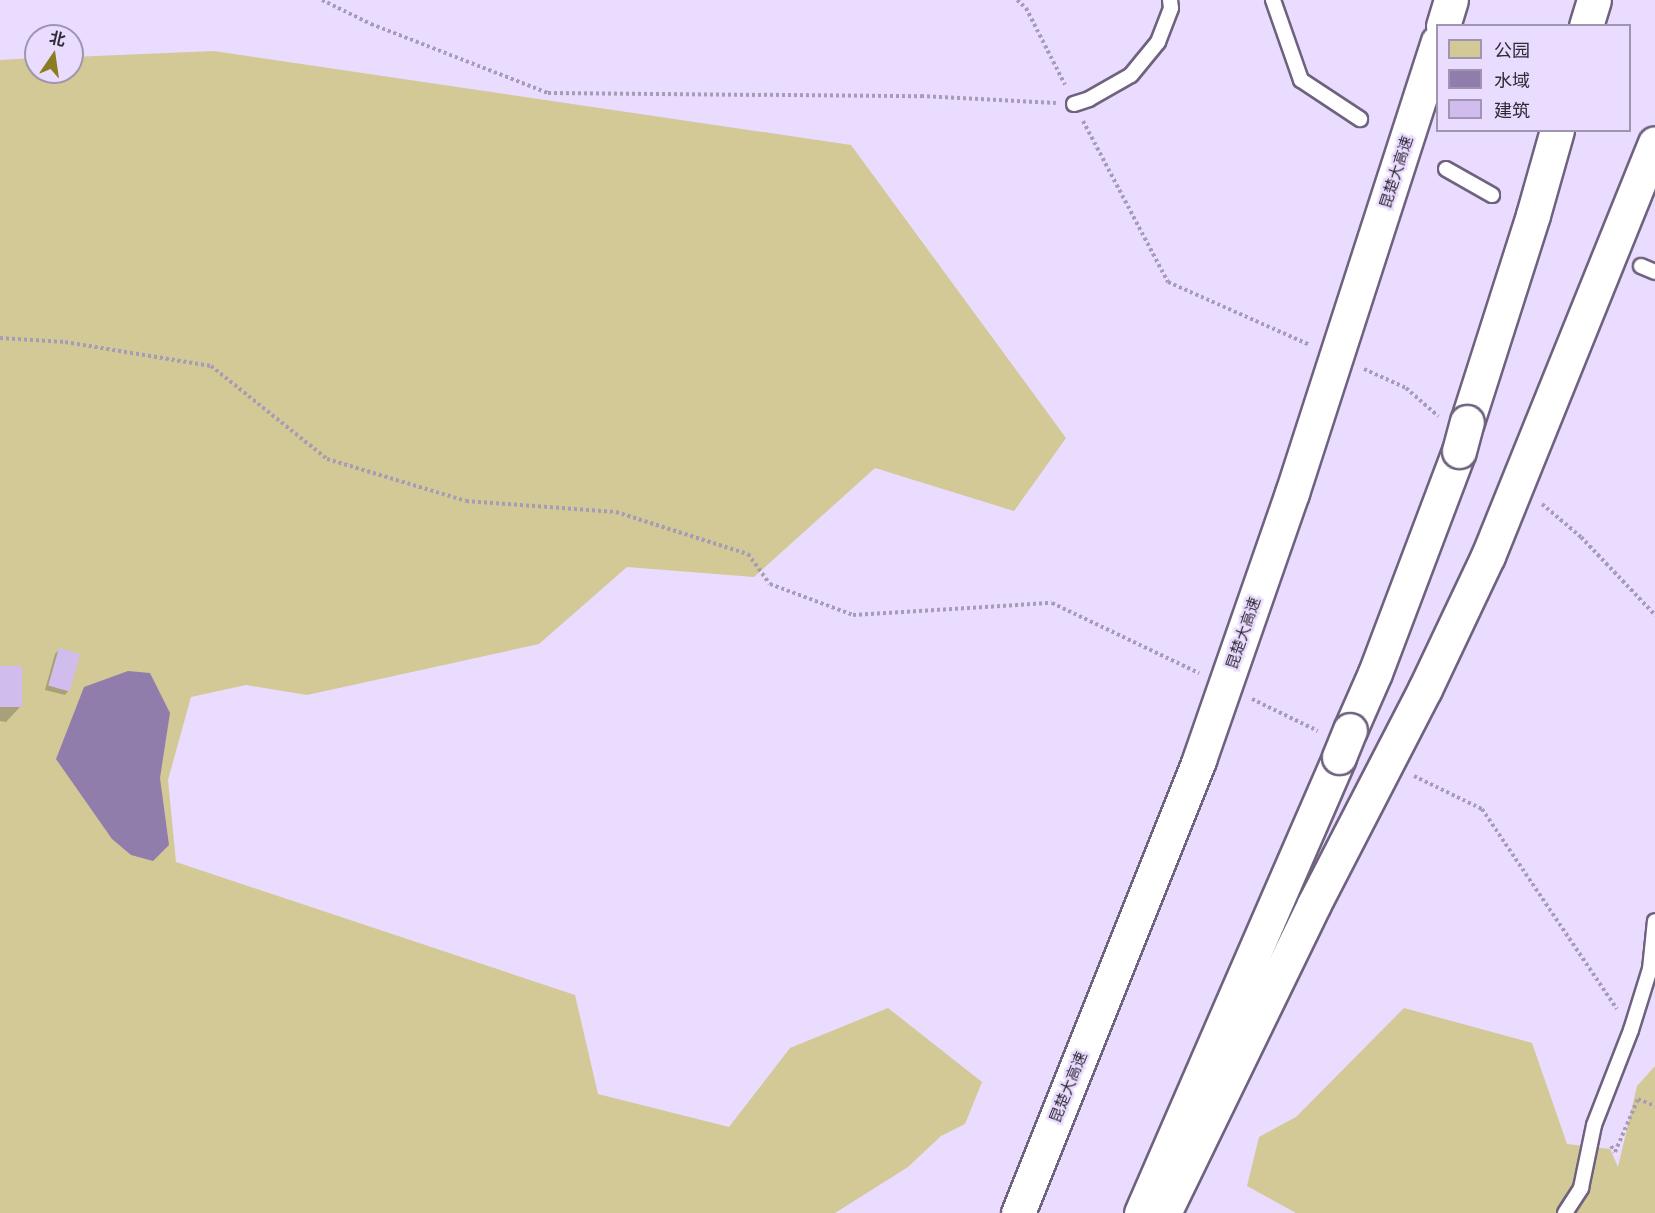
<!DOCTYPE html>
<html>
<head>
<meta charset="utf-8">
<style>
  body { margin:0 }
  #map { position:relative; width:1655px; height:1213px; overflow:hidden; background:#eadcfe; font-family:Manrope,"Noto Sans SC",sans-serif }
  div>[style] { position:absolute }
  .green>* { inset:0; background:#d2c997 }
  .water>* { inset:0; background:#917dab }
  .shadow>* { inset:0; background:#0003 }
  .building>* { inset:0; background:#d1bcee; transform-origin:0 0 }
  .path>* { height:4px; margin-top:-2px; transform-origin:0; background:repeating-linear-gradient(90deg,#a79cb6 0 3px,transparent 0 6px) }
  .roads { filter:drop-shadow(2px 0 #6f627f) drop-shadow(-2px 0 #6f627f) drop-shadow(0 2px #6f627f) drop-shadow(0 -2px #6f627f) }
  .lane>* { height:14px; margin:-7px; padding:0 7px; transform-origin:7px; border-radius:7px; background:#fff }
  .highway>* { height:33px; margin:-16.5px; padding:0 16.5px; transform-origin:16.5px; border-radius:16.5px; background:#fff }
  .bridges { filter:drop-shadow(2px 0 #6f627f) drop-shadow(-2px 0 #6f627f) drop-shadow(0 2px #6f627f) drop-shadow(0 -2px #6f627f) }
  .highway-bridge>* { height:33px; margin:-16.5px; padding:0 16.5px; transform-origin:16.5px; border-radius:16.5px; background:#fff }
  span { translate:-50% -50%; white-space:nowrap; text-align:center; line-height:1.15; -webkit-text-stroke:5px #eadcfe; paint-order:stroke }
  .street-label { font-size:15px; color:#312b38 }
  .legend { position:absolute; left:1436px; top:24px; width:195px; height:108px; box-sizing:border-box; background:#eadcfe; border:2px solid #a095af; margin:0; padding:8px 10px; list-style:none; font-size:18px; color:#312b38 }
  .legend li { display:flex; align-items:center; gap:12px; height:30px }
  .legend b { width:30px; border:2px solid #a095af }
  .north { position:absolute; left:24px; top:24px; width:60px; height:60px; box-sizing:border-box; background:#eadcfe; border:2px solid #a095af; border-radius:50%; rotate:13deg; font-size:16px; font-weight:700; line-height:24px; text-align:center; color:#312b38 }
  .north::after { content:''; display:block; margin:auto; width:21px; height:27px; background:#8c7c21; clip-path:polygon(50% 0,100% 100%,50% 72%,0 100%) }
</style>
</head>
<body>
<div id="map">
  <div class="green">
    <div style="clip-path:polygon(214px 51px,851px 145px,1066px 438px,1014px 511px,875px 468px,754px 577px,627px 567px,539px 644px,307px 695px,246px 685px,191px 697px,168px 780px,176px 862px,575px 995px,598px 1094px,729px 1127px,790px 1048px,888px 1008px,982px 1082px,965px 1124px,941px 1136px,908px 1167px,835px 1213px,0 1213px,0 60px,36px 58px,36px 72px,72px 72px,72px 57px)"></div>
    <div style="clip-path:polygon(1404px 1008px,1532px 1043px,1567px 1144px,1610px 1149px,1618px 1167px,1637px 1086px,1655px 1066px,1655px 1213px,1296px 1213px,1247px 1186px,1259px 1137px,1296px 1117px)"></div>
  </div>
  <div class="water">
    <div style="clip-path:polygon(128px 671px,150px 673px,170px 713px,160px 778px,169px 845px,153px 861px,131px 855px,112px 839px,56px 759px,84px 687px)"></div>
  </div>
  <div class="shadow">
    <div style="clip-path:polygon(59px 650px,69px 690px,65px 695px,45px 690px,55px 654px)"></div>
    <div style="clip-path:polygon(0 667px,20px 707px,6px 722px,0 721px)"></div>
  </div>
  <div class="building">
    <div style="left:59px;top:648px;width:22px;height:39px;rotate:16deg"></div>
    <div style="left:0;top:666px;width:22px;height:41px"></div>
  </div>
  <div class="path">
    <div style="left:322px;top:0;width:55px;rotate:26.1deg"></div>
    <div style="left:371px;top:24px;width:190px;rotate:21.3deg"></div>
    <div style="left:548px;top:93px;width:373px;rotate:0.5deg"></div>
    <div style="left:921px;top:96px;width:135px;rotate:3deg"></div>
    <div style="left:1017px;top:0;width:12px;rotate:42deg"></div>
    <div style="left:1026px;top:8px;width:86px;rotate:63.1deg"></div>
    <div style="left:1083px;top:121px;width:182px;rotate:62.2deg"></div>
    <div style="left:1168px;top:282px;width:155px;rotate:23.9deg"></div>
    <div style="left:0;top:338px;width:65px;rotate:3.5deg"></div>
    <div style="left:65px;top:342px;width:148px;rotate:9.3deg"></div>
    <div style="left:211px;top:366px;width:149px;rotate:38.7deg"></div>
    <div style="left:327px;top:459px;width:145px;rotate:16.8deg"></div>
    <div style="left:466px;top:501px;width:150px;rotate:4.2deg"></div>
    <div style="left:616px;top:512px;width:139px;rotate:17.7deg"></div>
    <div style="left:748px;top:554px;width:37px;rotate:54deg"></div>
    <div style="left:770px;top:584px;width:89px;rotate:20.5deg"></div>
    <div style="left:853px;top:615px;width:199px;rotate:-3.5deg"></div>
    <div style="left:1052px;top:603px;width:163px;rotate:25.5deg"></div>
    <div style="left:1364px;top:369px;width:46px;rotate:24.3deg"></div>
    <div style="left:1406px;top:388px;width:43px;rotate:41.2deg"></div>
    <div style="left:1542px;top:504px;width:51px;rotate:40.2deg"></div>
    <div style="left:1581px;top:537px;width:108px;rotate:46.5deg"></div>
    <div style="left:1252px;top:699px;width:73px;rotate:25.9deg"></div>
    <div style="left:1414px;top:776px;width:76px;rotate:25.9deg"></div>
    <div style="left:1482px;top:809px;width:241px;rotate:56deg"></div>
    <div style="left:1611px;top:1146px;width:7px;rotate:56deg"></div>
    <div style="left:1615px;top:1152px;width:58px;rotate:-66.5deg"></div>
    <div style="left:1638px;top:1099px;width:18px;rotate:22deg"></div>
  </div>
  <div class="roads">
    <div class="lane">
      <div style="left:1273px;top:0;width:85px;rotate:70.7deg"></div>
      <div style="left:1301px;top:80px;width:71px;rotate:33.5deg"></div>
      <div style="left:1074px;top:104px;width:16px;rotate:-18deg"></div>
      <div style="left:1089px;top:99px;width:48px;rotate:-29.7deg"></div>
      <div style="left:1131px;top:75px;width:43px;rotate:-50.7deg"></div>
      <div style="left:1158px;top:42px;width:36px;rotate:-69deg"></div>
      <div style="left:1171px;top:8px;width:8px;rotate:-97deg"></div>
      <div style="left:1446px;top:169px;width:53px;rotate:29.5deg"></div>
      <div style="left:1641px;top:266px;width:15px;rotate:23deg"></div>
      <div style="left:1565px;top:1213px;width:30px;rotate:-57deg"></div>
      <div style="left:1581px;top:1188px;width:64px;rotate:-78.3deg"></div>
      <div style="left:1594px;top:1125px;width:102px;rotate:-68.7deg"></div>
      <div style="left:1631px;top:1030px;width:64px;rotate:-72.7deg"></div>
      <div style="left:1650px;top:969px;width:48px;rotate:-84.1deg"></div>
    </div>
    <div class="highway">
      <div style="left:1443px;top:26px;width:27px;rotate:-73deg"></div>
      <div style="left:1586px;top:26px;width:27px;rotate:-73deg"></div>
      <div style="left:1467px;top:422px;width:217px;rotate:-72.3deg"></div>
      <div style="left:1533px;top:215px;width:88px;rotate:-74.2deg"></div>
      <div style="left:1350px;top:730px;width:62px;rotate:-66.3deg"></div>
      <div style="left:1375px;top:673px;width:237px;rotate:-69.3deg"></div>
      <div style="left:1018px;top:1213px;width:488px;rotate:-68.2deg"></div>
      <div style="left:1199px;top:760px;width:283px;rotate:-70.8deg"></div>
      <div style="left:1292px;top:493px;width:474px;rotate:-72.1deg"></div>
      <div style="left:1141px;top:1213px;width:497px;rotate:-66.5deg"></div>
      <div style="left:1164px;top:1213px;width:343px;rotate:-64.1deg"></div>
      <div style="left:1314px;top:904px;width:242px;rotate:-62.7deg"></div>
      <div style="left:1425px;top:689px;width:147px;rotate:-64.7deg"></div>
      <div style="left:1488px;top:556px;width:445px;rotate:-68deg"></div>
    </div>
  </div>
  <div class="bridges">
    <div class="highway-bridge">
      <div style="left:1459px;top:451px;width:30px;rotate:-75deg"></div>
      <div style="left:1339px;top:757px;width:29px;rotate:-68deg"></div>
    </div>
  </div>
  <div class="street-label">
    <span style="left:1396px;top:172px;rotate:-72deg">昆楚大高速</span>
    <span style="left:1243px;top:633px;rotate:-71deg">昆楚大高速</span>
    <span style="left:1068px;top:1087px;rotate:-68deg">昆楚大高速</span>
  </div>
  <ul class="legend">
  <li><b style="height:16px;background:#d2c997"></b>公园</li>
  <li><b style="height:16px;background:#917dab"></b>水域</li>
  <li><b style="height:16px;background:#d1bcee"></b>建筑</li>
  </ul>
  <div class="north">北</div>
</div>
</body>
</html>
